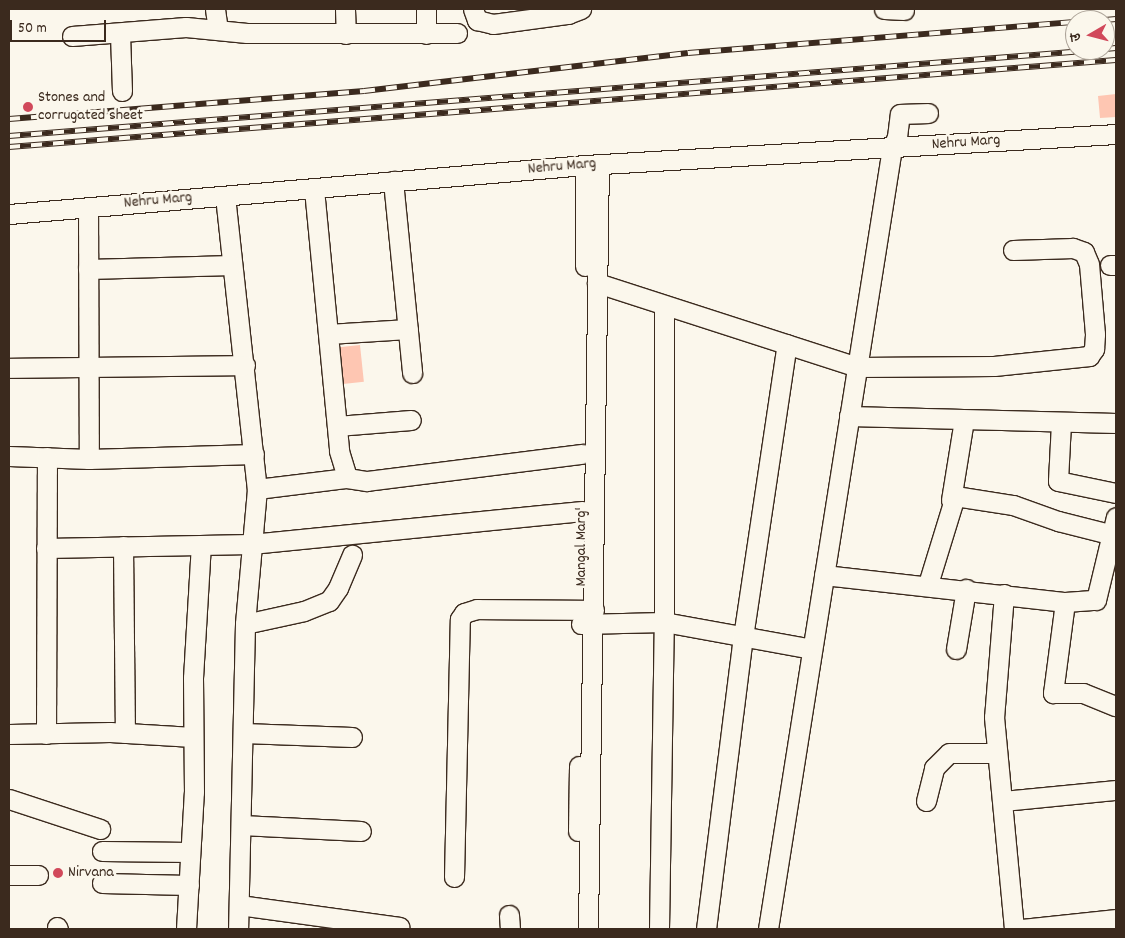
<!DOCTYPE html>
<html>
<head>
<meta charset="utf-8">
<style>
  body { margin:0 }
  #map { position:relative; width:1125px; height:938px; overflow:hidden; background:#fbf7ec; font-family:Dekko,"Playpen Sans Deva",sans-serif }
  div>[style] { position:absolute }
  .building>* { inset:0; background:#fec6b2; transform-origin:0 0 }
  .roads { filter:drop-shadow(1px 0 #3b2a1e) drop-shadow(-1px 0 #3b2a1e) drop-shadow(0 1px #3b2a1e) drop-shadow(0 -1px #3b2a1e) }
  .minor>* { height:19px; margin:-9.5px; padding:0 9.5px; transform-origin:9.5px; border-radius:9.5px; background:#fbf7ec }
  .rail>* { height:5.5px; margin-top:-2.75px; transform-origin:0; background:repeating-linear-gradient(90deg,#fbf7ec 0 11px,#3b2a1e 0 22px); box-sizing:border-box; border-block:1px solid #3b2a1e }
  .dots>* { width:14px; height:14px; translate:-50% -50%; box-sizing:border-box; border:2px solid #fbf7ec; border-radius:50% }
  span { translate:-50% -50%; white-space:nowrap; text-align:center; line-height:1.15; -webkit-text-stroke:5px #fbf7ec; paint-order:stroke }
  .poi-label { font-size:16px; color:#3b2a1e }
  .left { translate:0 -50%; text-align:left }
  .street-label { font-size:16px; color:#3b2a1e }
  .frame { position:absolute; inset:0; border:10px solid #3b2a1e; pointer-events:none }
  .north { position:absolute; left:1065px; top:10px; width:50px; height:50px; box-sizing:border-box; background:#fbf7ec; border:1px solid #aea59a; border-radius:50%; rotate:262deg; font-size:14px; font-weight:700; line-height:20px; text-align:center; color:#3b2a1e }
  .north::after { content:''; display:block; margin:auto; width:18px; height:22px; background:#d1495b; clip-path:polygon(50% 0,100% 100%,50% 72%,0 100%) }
  .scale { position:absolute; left:10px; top:20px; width:96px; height:22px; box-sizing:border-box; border:2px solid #3b2a1e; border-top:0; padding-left:6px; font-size:15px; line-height:18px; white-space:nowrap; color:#3b2a1e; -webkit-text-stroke:4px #fbf7ec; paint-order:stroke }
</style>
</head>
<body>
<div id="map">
  <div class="building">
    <div style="clip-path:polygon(1116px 94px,1116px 117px,1100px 118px,1098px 96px)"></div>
    <div style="left:360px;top:345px;width:37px;height:28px;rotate:84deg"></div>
  </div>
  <div class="roads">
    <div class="minor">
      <div style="left:215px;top:9px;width:21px;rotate:82deg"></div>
      <div style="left:345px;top:9px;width:25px;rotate:88deg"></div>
      <div style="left:426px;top:9px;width:25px;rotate:90deg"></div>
      <div style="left:473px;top:9px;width:12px;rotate:70deg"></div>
      <div style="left:477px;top:20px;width:16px;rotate:14deg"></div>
      <div style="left:493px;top:24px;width:76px;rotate:-7.6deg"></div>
      <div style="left:568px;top:14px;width:14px;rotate:-21deg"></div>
      <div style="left:884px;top:9px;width:20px;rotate:3deg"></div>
      <div style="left:120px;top:34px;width:57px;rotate:88deg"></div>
      <div style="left:72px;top:36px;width:114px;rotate:-4.5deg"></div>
      <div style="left:186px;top:27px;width:61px;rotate:5.6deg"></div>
      <div style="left:247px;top:33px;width:210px"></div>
      <div style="left:393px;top:181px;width:193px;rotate:84.3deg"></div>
      <div style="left:314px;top:189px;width:263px;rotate:84.5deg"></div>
      <div style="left:339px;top:451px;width:28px;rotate:73deg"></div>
      <div style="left:347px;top:478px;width:20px;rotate:9deg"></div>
      <div style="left:367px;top:481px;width:217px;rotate:-7.2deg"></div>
      <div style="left:225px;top:196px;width:295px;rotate:83.8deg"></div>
      <div style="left:257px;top:489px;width:136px;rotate:95.1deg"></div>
      <div style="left:245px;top:624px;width:305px;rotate:91.3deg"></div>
      <div style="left:88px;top:207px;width:252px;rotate:89.8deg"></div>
      <div style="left:9px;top:214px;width:578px;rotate:-4.86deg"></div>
      <div style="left:585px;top:165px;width:532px;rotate:-3.34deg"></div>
      <div style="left:1110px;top:265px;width:6px"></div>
      <div style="left:585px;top:266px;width:101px;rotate:-90deg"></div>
      <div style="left:88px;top:269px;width:144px;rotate:-1.6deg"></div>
      <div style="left:597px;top:283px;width:273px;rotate:17.9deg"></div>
      <div style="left:857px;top:367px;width:137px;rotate:-0.4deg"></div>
      <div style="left:994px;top:366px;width:96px;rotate:-6deg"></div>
      <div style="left:1089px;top:356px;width:9px;rotate:-54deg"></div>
      <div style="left:1094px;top:349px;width:15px;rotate:-86deg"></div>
      <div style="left:1095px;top:334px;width:70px;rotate:-94.9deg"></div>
      <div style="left:1089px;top:264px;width:13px;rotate:-113deg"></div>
      <div style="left:1084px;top:252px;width:12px;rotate:-160deg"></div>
      <div style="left:1073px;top:248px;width:60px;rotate:178.1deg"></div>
      <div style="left:328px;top:334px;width:80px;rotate:-3.6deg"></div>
      <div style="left:9px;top:368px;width:236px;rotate:-0.7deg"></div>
      <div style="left:849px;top:416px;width:267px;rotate:1.5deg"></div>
      <div style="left:1061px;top:423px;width:58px;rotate:93deg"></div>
      <div style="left:1058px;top:481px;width:59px;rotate:11.7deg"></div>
      <div style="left:337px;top:426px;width:74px;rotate:-4.6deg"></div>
      <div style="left:9px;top:456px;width:80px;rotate:2.1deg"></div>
      <div style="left:89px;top:459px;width:165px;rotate:-1.7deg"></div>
      <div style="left:257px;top:489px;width:91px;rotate:-7deg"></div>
      <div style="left:951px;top:500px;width:81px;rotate:-80.8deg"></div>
      <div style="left:123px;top:546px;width:187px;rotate:89.4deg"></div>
      <div style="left:46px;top:548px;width:205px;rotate:-1.1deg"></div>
      <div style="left:251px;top:544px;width:333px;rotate:-5.7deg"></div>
      <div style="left:824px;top:575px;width:243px;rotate:6.4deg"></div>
      <div style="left:1065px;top:602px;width:31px;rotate:-4deg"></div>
      <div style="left:1096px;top:600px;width:85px;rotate:-76.5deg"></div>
      <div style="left:928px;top:584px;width:92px;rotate:-72.9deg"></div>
      <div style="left:955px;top:496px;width:59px;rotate:8.8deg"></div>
      <div style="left:1013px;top:505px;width:48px;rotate:19.6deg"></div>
      <div style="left:1058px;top:521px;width:57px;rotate:14.3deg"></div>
      <div style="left:1004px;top:594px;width:123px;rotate:94.6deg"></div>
      <div style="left:994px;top:717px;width:213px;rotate:84.6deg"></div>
      <div style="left:1065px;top:602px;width:92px;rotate:97.5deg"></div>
      <div style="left:1053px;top:693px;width:30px"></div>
      <div style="left:1083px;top:693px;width:35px;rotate:22deg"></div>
      <div style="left:245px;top:624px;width:60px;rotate:-12.4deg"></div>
      <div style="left:304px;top:611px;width:27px;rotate:-22deg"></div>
      <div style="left:329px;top:601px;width:16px;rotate:-55deg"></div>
      <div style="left:338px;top:588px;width:36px;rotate:-67deg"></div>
      <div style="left:581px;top:624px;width:83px;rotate:-1.4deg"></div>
      <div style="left:664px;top:622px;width:150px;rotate:10.3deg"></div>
      <div style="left:956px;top:649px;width:61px;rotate:-80.5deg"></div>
      <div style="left:243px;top:733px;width:109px;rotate:2.1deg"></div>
      <div style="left:9px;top:734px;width:101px;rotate:-1.1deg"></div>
      <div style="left:110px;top:732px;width:83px;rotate:3.4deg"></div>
      <div style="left:46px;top:734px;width:277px;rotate:-89.8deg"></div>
      <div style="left:9px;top:799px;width:96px;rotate:18.2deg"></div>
      <div style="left:926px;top:801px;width:34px;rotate:-76deg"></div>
      <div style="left:934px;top:768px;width:21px;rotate:-45deg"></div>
      <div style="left:949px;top:753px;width:48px"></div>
      <div style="left:1003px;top:801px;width:114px;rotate:-5.6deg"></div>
      <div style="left:241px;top:825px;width:120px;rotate:2.9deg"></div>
      <div style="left:578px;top:831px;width:65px;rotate:-89.1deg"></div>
      <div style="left:102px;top:851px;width:88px;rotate:0.7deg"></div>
      <div style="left:9px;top:875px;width:29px"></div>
      <div style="left:454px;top:877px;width:258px;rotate:-88.7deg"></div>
      <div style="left:460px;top:619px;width:7px;rotate:-56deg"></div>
      <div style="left:464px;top:613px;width:14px;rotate:-17deg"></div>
      <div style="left:477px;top:609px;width:117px;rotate:0.5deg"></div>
      <div style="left:102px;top:883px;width:87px;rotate:1.3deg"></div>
      <div style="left:239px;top:905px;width:162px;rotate:7.8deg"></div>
      <div style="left:509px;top:915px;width:14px;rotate:86deg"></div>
      <div style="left:57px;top:927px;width:2px;rotate:63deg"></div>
      <div style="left:186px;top:929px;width:137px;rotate:-86.7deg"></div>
      <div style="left:194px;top:792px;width:114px;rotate:-90.5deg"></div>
      <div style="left:193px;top:678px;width:133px;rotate:-86.6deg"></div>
      <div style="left:588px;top:929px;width:765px;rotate:-89.18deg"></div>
      <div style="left:659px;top:929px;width:307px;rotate:-89.1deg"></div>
      <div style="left:664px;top:622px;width:316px;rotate:-90deg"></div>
      <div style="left:706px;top:929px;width:294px;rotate:-82.8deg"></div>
      <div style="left:743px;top:637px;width:296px;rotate:-81.5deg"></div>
      <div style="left:768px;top:929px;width:791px;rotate:-80.98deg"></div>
      <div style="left:892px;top:148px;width:12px;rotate:-66deg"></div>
      <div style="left:897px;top:137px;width:23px;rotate:-83deg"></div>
      <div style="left:900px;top:114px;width:28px;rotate:-2deg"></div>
      <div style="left:1022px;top:929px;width:95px;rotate:-6.1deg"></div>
    </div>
  </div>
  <div class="rail">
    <div style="left:1105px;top:20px;width:11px;rotate:-5deg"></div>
    <div style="left:1105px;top:49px;width:11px;rotate:-5deg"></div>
    <div style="left:9px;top:119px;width:356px;rotate:-4.5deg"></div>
    <div style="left:364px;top:91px;width:326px;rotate:-6.7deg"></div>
    <div style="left:688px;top:53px;width:388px;rotate:-4.6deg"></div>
    <div style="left:9px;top:136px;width:1090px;rotate:-4.52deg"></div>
    <div style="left:9px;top:147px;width:1110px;rotate:-4.49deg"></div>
  </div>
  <div class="dots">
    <div style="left:28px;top:107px;background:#d1495b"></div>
    <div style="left:58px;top:873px;background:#d1495b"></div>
  </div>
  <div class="poi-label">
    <span class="left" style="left:38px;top:107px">Stones and<br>corrugated sheet</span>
    <span class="left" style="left:68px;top:873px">Nirvana</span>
  </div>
  <div class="street-label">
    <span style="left:966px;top:143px;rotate:-4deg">Nehru Marg</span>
    <span style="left:562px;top:167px;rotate:-5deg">Nehru Marg</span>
    <span style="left:158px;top:201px;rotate:-5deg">Nehru Marg</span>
    <span style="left:582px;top:547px;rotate:-90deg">Mangal Marg'</span>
  </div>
  <div class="frame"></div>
  <div class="north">उ</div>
  <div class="scale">50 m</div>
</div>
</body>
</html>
